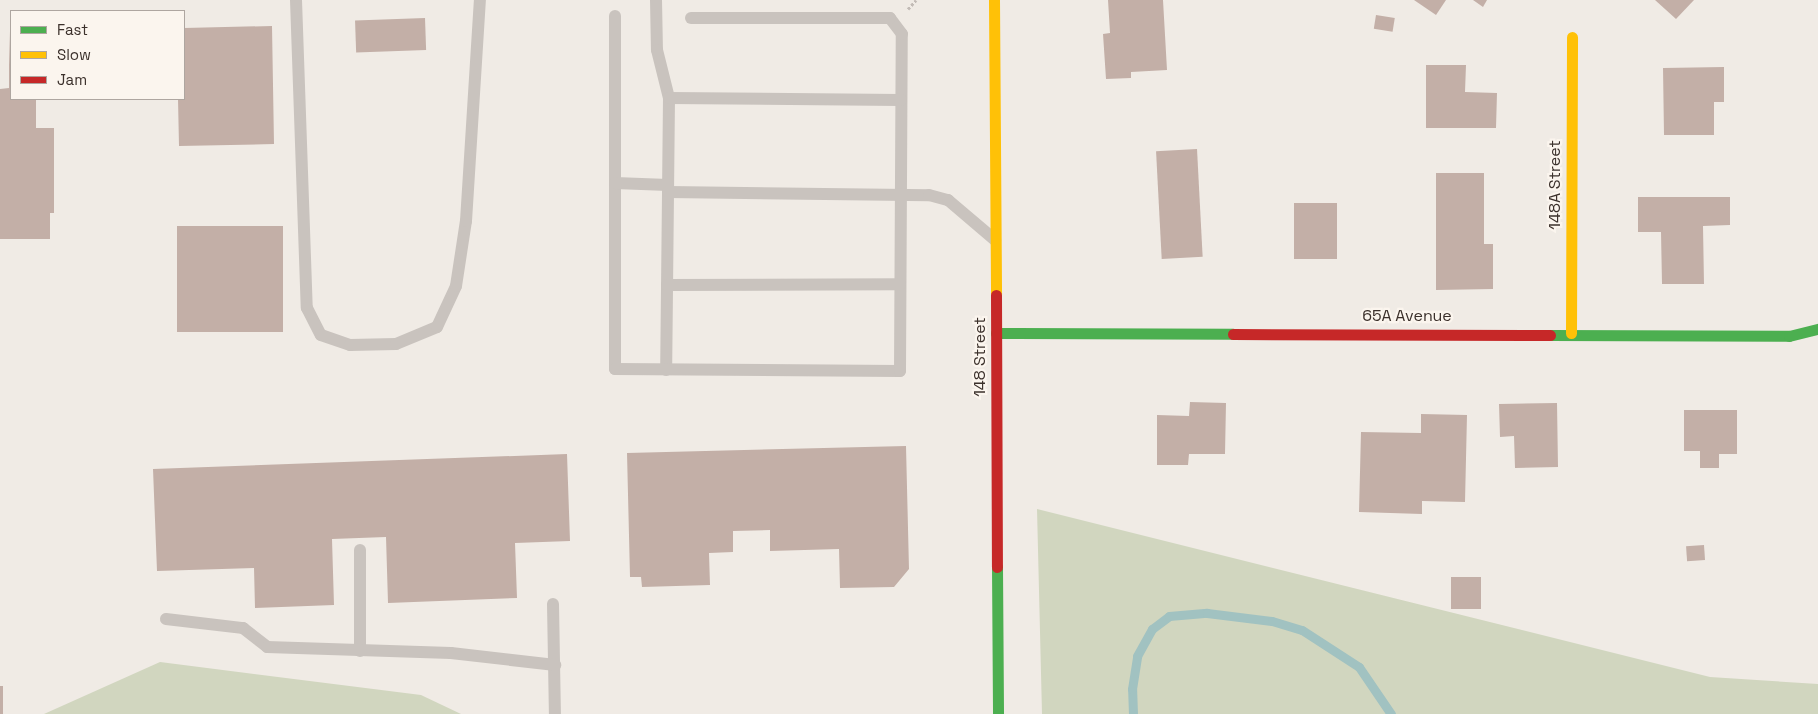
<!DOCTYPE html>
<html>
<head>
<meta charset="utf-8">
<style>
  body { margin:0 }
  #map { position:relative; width:1818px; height:714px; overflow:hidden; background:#f0ebe5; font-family:"Space Grotesk",sans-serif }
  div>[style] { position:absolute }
  .green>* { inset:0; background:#d1d6bf }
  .stream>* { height:9px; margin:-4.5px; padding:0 4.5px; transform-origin:4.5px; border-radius:4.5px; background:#a1c2c1 }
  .building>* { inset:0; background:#c3afa7; transform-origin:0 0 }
  .path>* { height:3px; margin-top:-1.5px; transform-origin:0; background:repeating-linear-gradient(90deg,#c2bbb6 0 2.5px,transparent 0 5px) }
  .lane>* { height:12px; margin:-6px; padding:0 6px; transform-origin:6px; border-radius:6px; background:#c9c3be }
  .fast>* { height:11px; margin:-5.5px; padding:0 5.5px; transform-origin:5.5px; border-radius:5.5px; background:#4caf50 }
  .slow>* { height:11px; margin:-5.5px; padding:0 5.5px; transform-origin:5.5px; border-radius:5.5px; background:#ffc107 }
  .jam>* { height:11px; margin:-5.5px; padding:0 5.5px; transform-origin:5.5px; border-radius:5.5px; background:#c62828 }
  span { translate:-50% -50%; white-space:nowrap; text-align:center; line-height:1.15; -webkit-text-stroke:4.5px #fbf5ee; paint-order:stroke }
  .street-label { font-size:16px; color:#3b302b }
  .legend { position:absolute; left:10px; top:10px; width:175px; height:90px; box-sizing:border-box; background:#fbf5ee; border:1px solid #aea6a0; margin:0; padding:6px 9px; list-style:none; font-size:15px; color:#3b302b }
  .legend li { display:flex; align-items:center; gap:10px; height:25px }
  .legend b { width:25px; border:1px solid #aea6a0 }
</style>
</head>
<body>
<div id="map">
  <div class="green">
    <div style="clip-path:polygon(1037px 509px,1710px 677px,1818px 684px,1818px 714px,1042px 714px)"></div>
    <div style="clip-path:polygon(160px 662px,421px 695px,461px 714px,44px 714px)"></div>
  </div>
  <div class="stream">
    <div style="left:1133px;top:714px;width:25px;rotate:-92deg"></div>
    <div style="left:1132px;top:689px;width:33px;rotate:-81deg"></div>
    <div style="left:1137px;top:656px;width:31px;rotate:-61deg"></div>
    <div style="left:1152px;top:629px;width:21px;rotate:-37deg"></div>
    <div style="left:1169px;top:616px;width:38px;rotate:-5deg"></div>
    <div style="left:1207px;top:613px;width:65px;rotate:7deg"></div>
    <div style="left:1272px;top:621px;width:31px;rotate:17deg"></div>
    <div style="left:1302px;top:630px;width:68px;rotate:33deg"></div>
    <div style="left:1359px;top:667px;width:57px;rotate:55.8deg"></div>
  </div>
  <div class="building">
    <div style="clip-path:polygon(1108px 0,1163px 0,1167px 70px,1131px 72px,1131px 78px,1106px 79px,1103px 34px,1110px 33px)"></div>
    <div style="clip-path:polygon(1414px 0,1446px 0,1436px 15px)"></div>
    <div style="clip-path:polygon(1473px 0,1487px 0,1483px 7px)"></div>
    <div style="clip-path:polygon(1655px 0,1694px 0,1676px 19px)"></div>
    <div style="left:1376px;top:15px;width:19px;height:14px;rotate:9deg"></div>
    <div style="left:425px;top:18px;width:32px;height:70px;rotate:88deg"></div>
    <div style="clip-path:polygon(272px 26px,274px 144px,179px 146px,178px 99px,184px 99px,184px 28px)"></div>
    <div style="clip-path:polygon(9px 31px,11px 99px,36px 99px,36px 128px,54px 128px,54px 213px,50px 213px,50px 239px,0 239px,0 89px,9px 88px)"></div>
    <div style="clip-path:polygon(1426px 65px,1466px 65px,1465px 92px,1497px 93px,1496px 128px,1426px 128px)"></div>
    <div style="clip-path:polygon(1724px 67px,1724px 102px,1714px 102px,1714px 135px,1664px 135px,1663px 68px)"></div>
    <div style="left:1197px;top:149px;width:108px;height:41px;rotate:87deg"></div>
    <div style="clip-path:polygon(1436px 173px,1484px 173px,1484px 244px,1493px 244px,1493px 289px,1436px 290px)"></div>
    <div style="clip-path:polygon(1638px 197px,1730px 197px,1730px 225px,1703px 226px,1704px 284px,1662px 284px,1661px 232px,1638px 232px)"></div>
    <div style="left:1294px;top:203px;width:43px;height:56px"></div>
    <div style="left:177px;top:226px;width:106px;height:106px"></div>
    <div style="clip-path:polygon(1190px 402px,1226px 403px,1225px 454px,1189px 454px,1188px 465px,1157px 465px,1157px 415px,1189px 416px)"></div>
    <div style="clip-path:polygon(1557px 403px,1558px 467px,1515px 468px,1514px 436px,1500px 437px,1499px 404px)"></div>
    <div style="clip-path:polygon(1684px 410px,1737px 410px,1737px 454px,1719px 454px,1719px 468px,1700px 468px,1700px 451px,1684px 451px)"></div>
    <div style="clip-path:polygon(1421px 414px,1467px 415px,1465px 502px,1422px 501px,1422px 514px,1359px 512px,1361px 432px,1421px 433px)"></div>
    <div style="clip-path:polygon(906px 446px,909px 569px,894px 587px,840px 588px,839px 549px,770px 551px,770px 530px,733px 531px,733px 552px,709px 553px,710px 585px,642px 587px,641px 577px,630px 577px,627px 453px)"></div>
    <div style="clip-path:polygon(567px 454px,570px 541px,515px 543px,517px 598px,388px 603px,386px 537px,332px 539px,334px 605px,255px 608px,254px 568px,157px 571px,153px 469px)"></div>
    <div style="left:1704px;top:545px;width:15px;height:18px;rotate:86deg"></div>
    <div style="left:1451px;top:577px;width:30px;height:32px"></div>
    <div style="left:0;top:686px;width:3px;height:28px"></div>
  </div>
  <div class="path">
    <div style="left:908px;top:9px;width:12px;rotate:-48deg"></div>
  </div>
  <div class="lane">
    <div style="left:296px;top:0;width:308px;rotate:88deg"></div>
    <div style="left:307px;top:308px;width:30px;rotate:63deg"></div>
    <div style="left:321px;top:335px;width:31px;rotate:19deg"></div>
    <div style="left:350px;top:345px;width:46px;rotate:-1.2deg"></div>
    <div style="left:396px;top:344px;width:44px;rotate:-22.5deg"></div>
    <div style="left:437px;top:327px;width:45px;rotate:-65.1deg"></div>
    <div style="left:456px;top:286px;width:66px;rotate:-81.3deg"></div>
    <div style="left:466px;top:221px;width:221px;rotate:-86.4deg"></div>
    <div style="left:656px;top:0;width:50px;rotate:88.9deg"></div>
    <div style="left:657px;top:50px;width:49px;rotate:76deg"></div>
    <div style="left:669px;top:98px;width:272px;rotate:90.6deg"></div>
    <div style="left:615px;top:16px;width:353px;rotate:90deg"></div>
    <div style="left:615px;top:369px;width:285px;rotate:0.4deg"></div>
    <div style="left:900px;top:371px;width:337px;rotate:-89.7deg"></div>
    <div style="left:902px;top:34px;width:20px;rotate:-127deg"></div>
    <div style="left:890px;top:18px;width:199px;rotate:180deg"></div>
    <div style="left:669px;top:98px;width:232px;rotate:0.5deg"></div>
    <div style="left:615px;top:183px;width:53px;rotate:2.2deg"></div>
    <div style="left:668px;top:192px;width:261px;rotate:0.7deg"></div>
    <div style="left:929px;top:195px;width:20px;rotate:15deg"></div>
    <div style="left:948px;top:200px;width:62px;rotate:40.4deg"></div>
    <div style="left:667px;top:285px;width:233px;rotate:-0.2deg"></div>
    <div style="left:360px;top:550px;width:101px;rotate:90deg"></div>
    <div style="left:553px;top:604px;width:110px;rotate:89deg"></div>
    <div style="left:166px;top:619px;width:78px;rotate:6.7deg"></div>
    <div style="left:243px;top:628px;width:31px;rotate:38deg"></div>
    <div style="left:267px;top:647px;width:184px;rotate:1.9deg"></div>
    <div style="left:451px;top:653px;width:105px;rotate:6.6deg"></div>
  </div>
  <div class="fast">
    <div style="left:996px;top:333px;width:237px;rotate:0.2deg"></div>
    <div style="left:1550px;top:335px;width:239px;rotate:0.2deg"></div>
    <div style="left:1789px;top:336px;width:30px;rotate:-14deg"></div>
    <div style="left:997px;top:567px;width:147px;rotate:89.6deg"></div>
  </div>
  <div class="slow">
    <div style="left:994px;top:0;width:295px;rotate:89.6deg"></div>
    <div style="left:1571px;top:333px;width:296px;rotate:-89.8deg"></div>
  </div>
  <div class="jam">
    <div style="left:996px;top:295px;width:272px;rotate:89.8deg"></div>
    <div style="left:1233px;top:334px;width:317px;rotate:0.2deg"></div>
  </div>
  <div class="street-label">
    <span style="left:1555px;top:185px;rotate:-90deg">148A Street</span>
    <span style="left:1407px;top:316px">65A Avenue</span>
    <span style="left:980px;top:357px;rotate:-90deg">148 Street</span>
  </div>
  <ul class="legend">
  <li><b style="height:6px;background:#4caf50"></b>Fast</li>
  <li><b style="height:6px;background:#ffc107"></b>Slow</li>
  <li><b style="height:6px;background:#c62828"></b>Jam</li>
  </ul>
</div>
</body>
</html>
